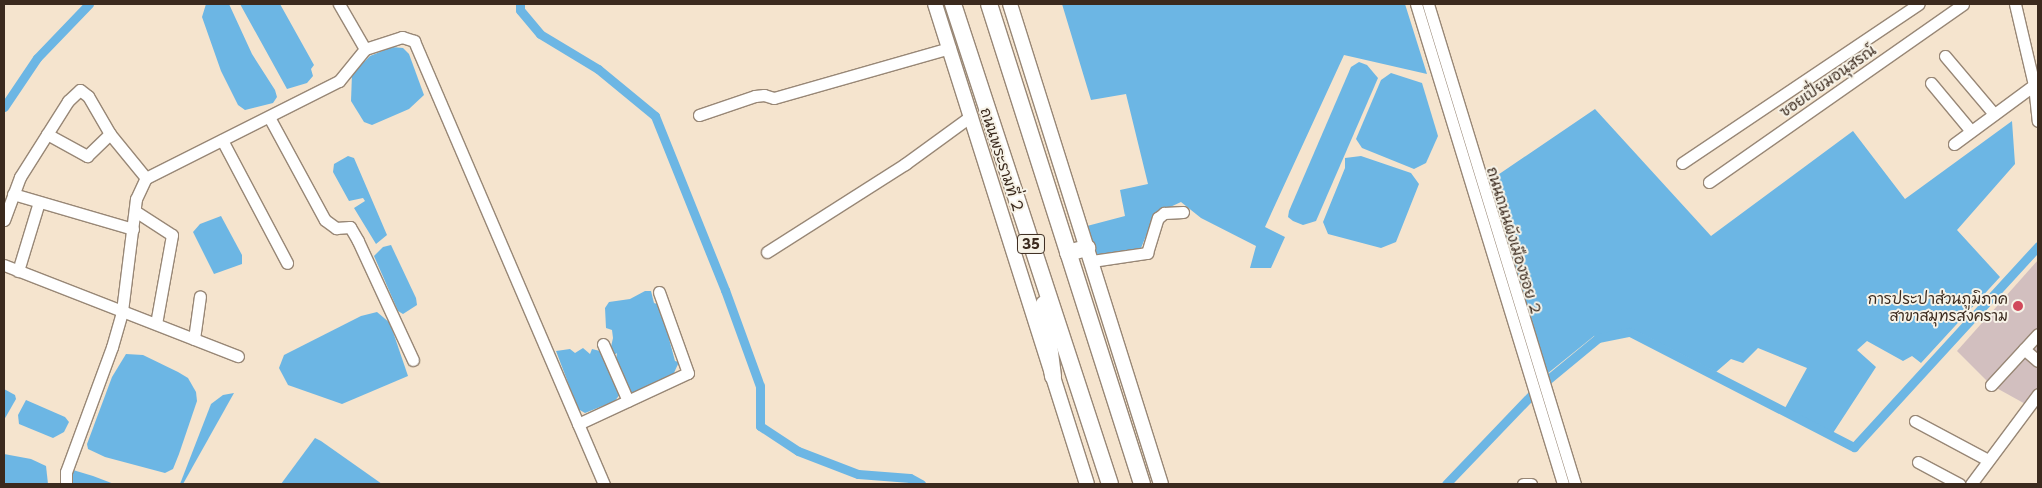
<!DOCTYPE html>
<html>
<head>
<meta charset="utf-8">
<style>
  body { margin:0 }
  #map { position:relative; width:2042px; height:488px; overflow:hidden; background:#f5e4ce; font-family:"Playpen Sans","Playpen Sans Thai",sans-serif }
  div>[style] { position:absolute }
  .industrial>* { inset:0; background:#d2bfbf }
  .water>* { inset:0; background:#6cb6e4 }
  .canal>* { height:9px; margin:-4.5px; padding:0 4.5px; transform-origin:4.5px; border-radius:4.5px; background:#6cb6e4 }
  .roads { filter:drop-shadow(1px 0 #988776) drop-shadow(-1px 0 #988776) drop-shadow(0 1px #988776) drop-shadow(0 -1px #988776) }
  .minor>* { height:11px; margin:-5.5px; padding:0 5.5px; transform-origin:5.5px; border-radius:5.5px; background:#fff }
  .major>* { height:14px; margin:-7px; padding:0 7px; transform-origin:7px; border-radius:7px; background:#fff }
  .highway>* { height:16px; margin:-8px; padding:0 8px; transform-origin:8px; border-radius:8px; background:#fff }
  .dots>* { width:14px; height:14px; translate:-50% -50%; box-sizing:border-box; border:2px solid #f7f3e8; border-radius:50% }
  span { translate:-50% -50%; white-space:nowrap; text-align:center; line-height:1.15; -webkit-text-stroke:4px #f7f3e8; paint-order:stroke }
  .shield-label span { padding:1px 4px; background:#f7f3e8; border:1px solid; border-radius:4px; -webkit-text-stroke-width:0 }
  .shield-label { font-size:14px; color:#3b2a1e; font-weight:700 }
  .street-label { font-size:15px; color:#3b2a1e }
  .poi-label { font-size:15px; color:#3b2a1e }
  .right { translate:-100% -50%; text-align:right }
  .frame { position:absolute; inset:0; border:5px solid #3b2a1e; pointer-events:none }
</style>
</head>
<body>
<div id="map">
  <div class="industrial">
    <div style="clip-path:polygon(2038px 260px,2038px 394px,2029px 406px,1991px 385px,1957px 351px)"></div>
  </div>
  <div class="water">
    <div style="clip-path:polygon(206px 4px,229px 4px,252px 54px,275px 90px,277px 97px,273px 103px,245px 110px,238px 105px,221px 71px,202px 17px)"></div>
    <div style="clip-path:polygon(240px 4px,280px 4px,314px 65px,311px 69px,313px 76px,307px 83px,287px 89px)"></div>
    <div style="clip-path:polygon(1062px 4px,1405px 4px,1427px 74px,1344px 55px,1265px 227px,1285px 237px,1271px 268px,1250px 268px,1256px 246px,1201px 218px,1181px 202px,1155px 214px,1141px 248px,1096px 255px,1087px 226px,1125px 216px,1120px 190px,1148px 184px,1126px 94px,1091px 100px)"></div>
    <div style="clip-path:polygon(392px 47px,403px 48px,409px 54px,424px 95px,409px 109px,372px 125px,364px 122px,351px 101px,352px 74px,370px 56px)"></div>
    <div style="clip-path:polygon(1359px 62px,1367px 65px,1378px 78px,1316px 221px,1303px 225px,1293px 221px,1288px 217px,1289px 211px,1351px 67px)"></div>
    <div style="clip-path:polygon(1391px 73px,1422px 83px,1438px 136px,1426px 163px,1414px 169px,1362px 148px,1356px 139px,1381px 80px)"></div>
    <div style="clip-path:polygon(1595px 109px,1711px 236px,1853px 131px,1905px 199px,2012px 121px,2015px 164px,1957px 230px,2000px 277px,1921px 363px,1912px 356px,1903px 361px,1867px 341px,1857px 350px,1876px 367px,1833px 433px,1785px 408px,1807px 368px,1758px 348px,1743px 363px,1731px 359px,1716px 372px,1632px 329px,1594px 336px,1547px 374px,1486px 183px)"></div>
    <div style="clip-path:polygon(348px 156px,354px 158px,387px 235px,376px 244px,354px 208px,365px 201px,363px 198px,349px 201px,333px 172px,334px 164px)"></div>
    <div style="clip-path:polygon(1361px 156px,1411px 173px,1419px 184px,1396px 242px,1381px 248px,1328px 234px,1323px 222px,1345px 168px,1345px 158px)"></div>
    <div style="clip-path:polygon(221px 216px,242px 255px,242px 264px,214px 274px,193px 232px,200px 224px)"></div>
    <div style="clip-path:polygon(391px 245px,416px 298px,417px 305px,403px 314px,398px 311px,374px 256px,383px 247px)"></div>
    <div style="clip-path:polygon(645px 291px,651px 291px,654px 303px,660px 305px,675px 361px,679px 362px,673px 375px,630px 394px,615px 365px,617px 353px,613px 356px,610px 351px,613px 338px,612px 330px,606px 328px,605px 308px,609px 302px,630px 299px)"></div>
    <div style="clip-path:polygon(377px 312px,390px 323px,408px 376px,342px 404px,288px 385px,279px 368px,284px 355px,361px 316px)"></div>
    <div style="clip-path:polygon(583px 348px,590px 354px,592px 349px,604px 352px,620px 394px,615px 401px,585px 413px,578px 409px,556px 351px,570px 349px,575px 353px)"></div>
    <div style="clip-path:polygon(126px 354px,143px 355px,178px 372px,188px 378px,196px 392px,197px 401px,179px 454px,173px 469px,165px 473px,105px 457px,88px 449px,87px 444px,112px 377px)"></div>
    <div style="clip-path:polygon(4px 389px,15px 395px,16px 399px,4px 420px)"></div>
    <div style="clip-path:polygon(234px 393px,183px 484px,180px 484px,211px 404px,223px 395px)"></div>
    <div style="clip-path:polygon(26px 400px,65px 417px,69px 422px,64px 432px,53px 438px,19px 424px,18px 415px)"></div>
    <div style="clip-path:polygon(315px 438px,321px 441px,382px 484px,281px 484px)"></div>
    <div style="clip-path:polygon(4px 454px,31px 459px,46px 466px,48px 484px,4px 484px)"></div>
    <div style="clip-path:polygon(73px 470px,93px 476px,114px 484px,70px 484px)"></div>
  </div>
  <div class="canal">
    <div style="left:520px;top:4px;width:6px;rotate:90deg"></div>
    <div style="left:520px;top:10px;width:31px;rotate:50deg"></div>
    <div style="left:540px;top:34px;width:68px;rotate:31.1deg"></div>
    <div style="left:598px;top:69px;width:74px;rotate:39.5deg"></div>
    <div style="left:655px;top:116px;width:188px;rotate:68.1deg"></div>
    <div style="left:725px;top:290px;width:102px;rotate:70deg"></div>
    <div style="left:760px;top:386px;width:40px;rotate:90deg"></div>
    <div style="left:760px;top:426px;width:45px;rotate:33.3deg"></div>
    <div style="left:798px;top:451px;width:64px;rotate:21deg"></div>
    <div style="left:858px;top:474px;width:52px;rotate:4.4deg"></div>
    <div style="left:910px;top:478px;width:13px;rotate:29deg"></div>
    <div style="left:4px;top:107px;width:59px;rotate:-56deg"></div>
    <div style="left:37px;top:58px;width:75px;rotate:-46.1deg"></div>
    <div style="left:1446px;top:484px;width:136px;rotate:-46.2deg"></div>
    <div style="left:1540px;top:386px;width:75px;rotate:-39.6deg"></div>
    <div style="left:1598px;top:338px;width:33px;rotate:-11deg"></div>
    <div style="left:1630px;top:332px;width:252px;rotate:27.2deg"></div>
    <div style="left:1854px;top:447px;width:273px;rotate:-47.5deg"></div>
  </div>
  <div class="roads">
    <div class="minor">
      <div style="left:339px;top:4px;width:52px;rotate:60deg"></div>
      <div style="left:1416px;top:4px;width:502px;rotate:72.97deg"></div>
      <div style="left:1428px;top:4px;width:502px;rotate:72.97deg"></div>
      <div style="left:2015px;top:4px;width:83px;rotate:76.8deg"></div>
      <div style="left:2034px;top:85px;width:36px;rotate:84deg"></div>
      <div style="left:1945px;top:56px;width:76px;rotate:49.8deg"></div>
      <div style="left:1931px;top:83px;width:62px;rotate:50.2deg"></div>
      <div style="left:699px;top:115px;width:59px;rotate:-18.7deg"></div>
      <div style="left:755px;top:96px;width:9px;rotate:-6deg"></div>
      <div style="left:764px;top:95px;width:10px;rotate:17deg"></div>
      <div style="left:774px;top:98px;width:183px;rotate:-15.9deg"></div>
      <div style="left:269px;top:117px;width:117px;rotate:61.5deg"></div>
      <div style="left:325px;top:220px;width:14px;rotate:36deg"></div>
      <div style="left:336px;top:228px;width:14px;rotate:-4deg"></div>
      <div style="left:350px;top:227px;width:16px;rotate:60deg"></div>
      <div style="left:358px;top:241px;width:131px;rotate:65.2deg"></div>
      <div style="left:47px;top:134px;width:46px;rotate:28.8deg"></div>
      <div style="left:87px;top:156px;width:32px;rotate:-44deg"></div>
      <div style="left:222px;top:140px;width:139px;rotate:62.1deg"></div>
      <div style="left:1954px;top:144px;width:99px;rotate:-36.4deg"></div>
      <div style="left:1682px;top:163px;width:285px;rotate:-33.9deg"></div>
      <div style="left:1709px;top:182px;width:310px;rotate:-35deg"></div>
      <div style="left:13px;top:194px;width:125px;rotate:16.3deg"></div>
      <div style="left:135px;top:211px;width:44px;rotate:33deg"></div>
      <div style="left:172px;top:235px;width:90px;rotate:100.2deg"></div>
      <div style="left:4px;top:220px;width:46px;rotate:-69.6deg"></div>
      <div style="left:20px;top:177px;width:90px;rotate:-57.7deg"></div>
      <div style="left:68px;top:101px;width:16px;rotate:-43deg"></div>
      <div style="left:80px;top:90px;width:10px;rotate:37deg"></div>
      <div style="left:88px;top:96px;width:44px;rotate:59.9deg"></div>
      <div style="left:110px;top:134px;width:57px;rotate:50.7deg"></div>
      <div style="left:767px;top:252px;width:164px;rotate:-32.5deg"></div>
      <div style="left:905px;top:164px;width:82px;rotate:-36deg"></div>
      <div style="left:1092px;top:261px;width:56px;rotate:-8.3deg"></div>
      <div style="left:1147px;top:253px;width:37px;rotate:-73deg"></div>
      <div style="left:1158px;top:218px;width:8px;rotate:-40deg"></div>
      <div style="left:1164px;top:213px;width:19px;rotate:-3deg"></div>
      <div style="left:4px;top:265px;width:251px;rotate:21.3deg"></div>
      <div style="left:18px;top:271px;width:72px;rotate:-73.1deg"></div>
      <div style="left:194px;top:339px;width:43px;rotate:-82.1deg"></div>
      <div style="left:603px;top:344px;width:62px;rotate:66.3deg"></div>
      <div style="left:2024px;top:349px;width:18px;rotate:41deg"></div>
      <div style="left:1991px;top:385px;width:69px;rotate:-47.3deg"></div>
      <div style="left:1915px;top:421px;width:83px;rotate:28.1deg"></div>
      <div style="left:578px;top:424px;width:121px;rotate:-24.9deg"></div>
      <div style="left:688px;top:373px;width:86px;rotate:-109.7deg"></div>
      <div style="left:1918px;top:462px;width:47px;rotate:28.2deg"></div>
      <div style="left:66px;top:484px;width:12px;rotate:-90deg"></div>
      <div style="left:66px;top:472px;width:133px;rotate:-69.8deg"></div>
      <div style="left:112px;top:347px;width:37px;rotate:-74deg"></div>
      <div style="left:122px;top:311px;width:113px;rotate:-82.9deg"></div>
      <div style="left:136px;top:199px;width:23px;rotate:-65deg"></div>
      <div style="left:146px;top:178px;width:216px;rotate:-26.7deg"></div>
      <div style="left:339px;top:81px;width:41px;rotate:-50.9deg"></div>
      <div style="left:365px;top:49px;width:39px;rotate:-18deg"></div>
      <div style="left:402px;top:37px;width:13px;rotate:18deg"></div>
      <div style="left:414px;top:41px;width:482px;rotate:66.8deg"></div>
      <div style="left:1523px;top:484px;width:8px"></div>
      <div style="left:1971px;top:484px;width:112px;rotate:-53.3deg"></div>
    </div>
    <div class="major">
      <div style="left:935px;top:4px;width:503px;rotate:72.43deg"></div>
      <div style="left:1010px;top:4px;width:503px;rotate:72.54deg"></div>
    </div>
    <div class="highway">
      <div style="left:953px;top:4px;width:505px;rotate:71.89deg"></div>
      <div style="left:989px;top:4px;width:504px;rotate:72.32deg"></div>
      <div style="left:1068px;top:253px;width:20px;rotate:-15deg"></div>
      <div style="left:1044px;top:304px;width:73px;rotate:82.9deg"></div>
    </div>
  </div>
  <div class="dots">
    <div style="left:2018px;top:306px;background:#d1495b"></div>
  </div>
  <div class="shield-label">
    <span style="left:1031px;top:244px">35</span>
  </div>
  <div class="street-label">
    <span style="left:1827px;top:80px;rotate:-35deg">ซอยเปี่ยมอนุสรณ์</span>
    <span style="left:1003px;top:159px;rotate:72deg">ถนนพระรามที่ 2</span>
    <span style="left:1515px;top:240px;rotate:73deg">ถนนถนนผังเมืองซอย 2</span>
  </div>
  <div class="poi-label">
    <span class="right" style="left:2008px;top:306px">การประปาส่วนภูมิภาค<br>สาขาสมุทรสงคราม</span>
  </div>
  <div class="frame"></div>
</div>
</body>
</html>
